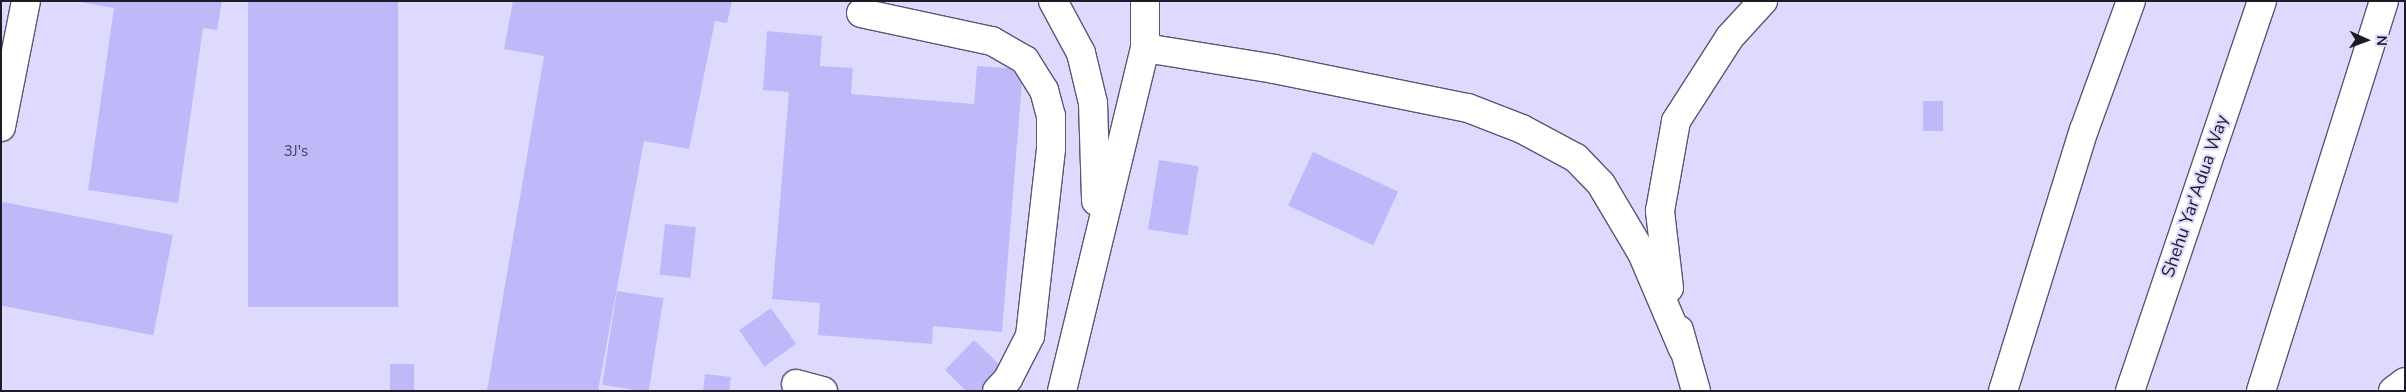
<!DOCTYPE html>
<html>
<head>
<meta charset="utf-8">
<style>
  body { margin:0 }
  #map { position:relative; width:2406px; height:392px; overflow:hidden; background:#dddafe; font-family:"Nunito Sans",sans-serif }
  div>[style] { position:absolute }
  .building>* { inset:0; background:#bfb9fa; transform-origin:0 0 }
  .roads { filter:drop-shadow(1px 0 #595673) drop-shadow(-1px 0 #595673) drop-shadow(0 1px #595673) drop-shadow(0 -1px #595673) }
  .minor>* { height:28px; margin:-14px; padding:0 14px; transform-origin:14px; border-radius:14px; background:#fff }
  .highway>* { height:28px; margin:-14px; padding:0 14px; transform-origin:14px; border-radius:14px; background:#fff }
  span { translate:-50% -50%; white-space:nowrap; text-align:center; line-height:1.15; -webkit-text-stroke:4px #dddafe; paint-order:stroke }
  .number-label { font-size:15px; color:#46425c }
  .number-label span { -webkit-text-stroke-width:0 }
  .street-label { font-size:18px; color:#1d1b28 }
  .frame { position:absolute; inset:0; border:2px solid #1d1b28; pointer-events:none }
  .north { position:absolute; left:2341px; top:15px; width:50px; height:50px; -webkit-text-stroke:4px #dddafe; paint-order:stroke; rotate:92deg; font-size:14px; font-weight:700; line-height:20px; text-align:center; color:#1d1b28 }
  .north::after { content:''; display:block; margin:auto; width:18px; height:22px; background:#1d1b28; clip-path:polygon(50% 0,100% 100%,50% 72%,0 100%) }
</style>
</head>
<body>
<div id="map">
  <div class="building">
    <div style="clip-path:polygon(74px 1px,222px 1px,217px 30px,203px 28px,178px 203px,88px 190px,114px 8px)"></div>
    <div style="left:248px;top:1px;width:150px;height:306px"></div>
    <div style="clip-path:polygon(513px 1px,732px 1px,727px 23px,715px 21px,689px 149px,644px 141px,598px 391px,487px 391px,544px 56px,504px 49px)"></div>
    <div style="clip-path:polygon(767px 31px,822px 36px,820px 66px,853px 68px,851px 94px,974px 104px,977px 66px,1023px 69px,1002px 332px,933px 326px,932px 344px,818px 335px,820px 303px,772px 299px,789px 92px,763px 90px)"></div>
    <div style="left:1923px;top:101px;width:20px;height:30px"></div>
    <div style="left:1313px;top:152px;width:94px;height:59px;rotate:25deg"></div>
    <div style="left:1159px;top:160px;width:40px;height:70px;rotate:9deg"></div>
    <div style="left:3px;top:202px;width:173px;height:102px;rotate:11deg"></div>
    <div style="left:665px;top:224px;width:31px;height:51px;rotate:6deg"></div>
    <div style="left:617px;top:291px;width:47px;height:95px;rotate:9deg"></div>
    <div style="left:771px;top:308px;width:44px;height:39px;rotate:55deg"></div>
    <div style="clip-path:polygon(974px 340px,1006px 371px,988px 391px,966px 391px,945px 370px)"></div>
    <div style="left:390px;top:364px;width:24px;height:27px"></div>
    <div style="clip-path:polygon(705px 374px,731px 377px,729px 391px,703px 391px)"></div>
  </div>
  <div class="roads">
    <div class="minor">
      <div style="left:1053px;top:1px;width:59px;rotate:61.7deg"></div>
      <div style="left:1081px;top:53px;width:51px;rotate:76.5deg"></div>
      <div style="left:1093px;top:103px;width:98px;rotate:88.2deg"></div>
      <div style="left:861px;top:13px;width:134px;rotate:12.1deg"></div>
      <div style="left:992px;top:41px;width:38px;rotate:30deg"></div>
      <div style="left:1025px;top:60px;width:36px;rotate:58deg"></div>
      <div style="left:1044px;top:90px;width:27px;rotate:75deg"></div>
      <div style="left:1051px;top:116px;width:33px;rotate:90deg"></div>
      <div style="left:1051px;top:149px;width:188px;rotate:96.4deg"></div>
      <div style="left:1030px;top:336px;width:48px;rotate:117.1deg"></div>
      <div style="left:1008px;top:379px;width:16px;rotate:133deg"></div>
      <div style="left:1145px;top:48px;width:131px;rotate:9.2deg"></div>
      <div style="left:1274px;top:69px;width:198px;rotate:11.4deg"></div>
      <div style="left:1468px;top:108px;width:58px;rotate:21.3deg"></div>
      <div style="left:1522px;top:129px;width:61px;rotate:28.2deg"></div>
      <div style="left:1576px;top:158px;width:36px;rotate:46deg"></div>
      <div style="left:1601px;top:184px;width:80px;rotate:59.3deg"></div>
      <div style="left:1642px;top:253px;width:104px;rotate:66.9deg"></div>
      <div style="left:1px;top:127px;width:128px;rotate:-78.8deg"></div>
      <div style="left:1669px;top:288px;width:78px;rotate:-96.7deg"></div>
      <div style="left:1660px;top:211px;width:91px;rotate:-79.9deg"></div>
      <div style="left:1676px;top:121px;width:100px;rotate:-57.3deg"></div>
      <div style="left:1730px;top:37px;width:49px;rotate:-47.5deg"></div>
      <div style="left:1679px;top:330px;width:63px;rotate:74.4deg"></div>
      <div style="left:796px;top:384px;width:28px;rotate:15deg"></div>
      <div style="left:1062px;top:391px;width:353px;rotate:-76.4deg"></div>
      <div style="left:1145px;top:48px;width:47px;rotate:-90deg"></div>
      <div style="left:2261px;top:391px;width:409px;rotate:-72.5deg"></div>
      <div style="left:2393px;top:391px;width:15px;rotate:-37deg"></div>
    </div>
    <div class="highway">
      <div style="left:2003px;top:391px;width:273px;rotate:-72.8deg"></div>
      <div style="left:2084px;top:130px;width:137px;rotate:-70deg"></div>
      <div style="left:2130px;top:391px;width:412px;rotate:-71.3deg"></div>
    </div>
  </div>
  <div class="number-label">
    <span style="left:296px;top:152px">3J's</span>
  </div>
  <div class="street-label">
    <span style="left:2195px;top:196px;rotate:-71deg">Shehu Yar'Adua Way</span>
  </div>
  <div class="frame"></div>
  <div class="north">N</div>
</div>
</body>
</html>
